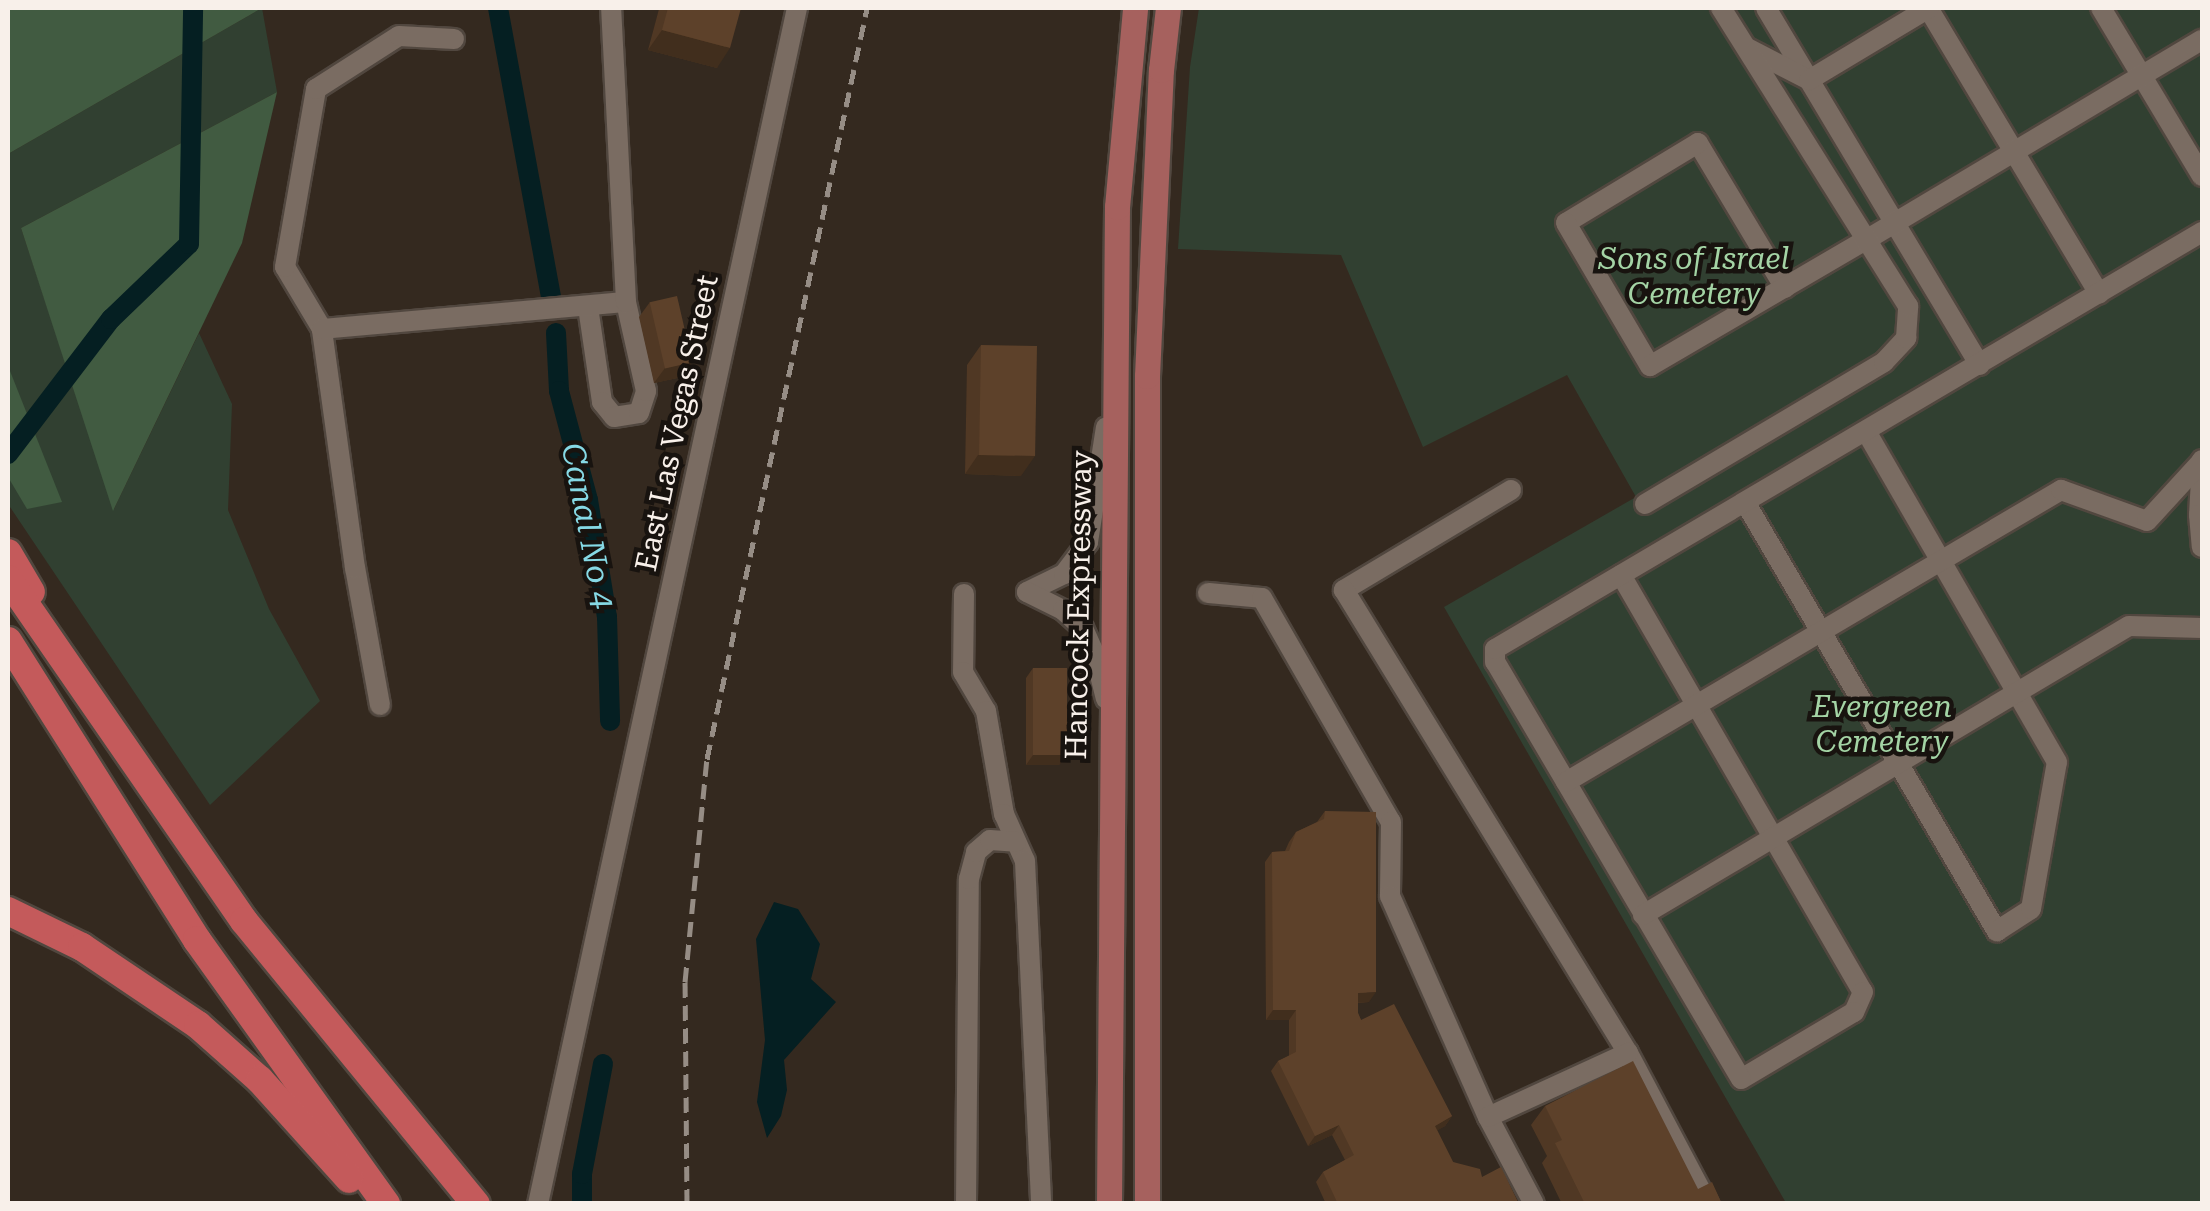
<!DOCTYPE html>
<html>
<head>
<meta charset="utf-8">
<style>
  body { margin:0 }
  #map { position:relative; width:2210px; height:1211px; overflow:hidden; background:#34291f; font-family:"Roboto Serif",serif }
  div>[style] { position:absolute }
  .green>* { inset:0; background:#314031 }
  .forest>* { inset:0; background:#415b41 }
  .water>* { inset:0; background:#051f22 }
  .canal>* { height:20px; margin:-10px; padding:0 10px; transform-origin:10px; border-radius:10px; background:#051f22 }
  .roads { filter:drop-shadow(2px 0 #51473f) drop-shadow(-2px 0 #51473f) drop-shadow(0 2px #51473f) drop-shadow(0 -2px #51473f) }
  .minor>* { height:20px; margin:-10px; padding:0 10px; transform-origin:10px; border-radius:10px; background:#7a6c62 }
  .major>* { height:25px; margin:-12.5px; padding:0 12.5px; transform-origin:12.5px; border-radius:12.5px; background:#a6615e }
  .highway>* { height:28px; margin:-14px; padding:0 14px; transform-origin:14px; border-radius:14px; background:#c45a5b }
  .rail>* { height:5px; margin-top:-2.5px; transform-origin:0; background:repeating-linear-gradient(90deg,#968d85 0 15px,transparent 0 23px) }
  .wall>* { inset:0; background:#503824 }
  .shaded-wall>* { inset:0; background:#412e1d }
  .building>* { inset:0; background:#5d412a; transform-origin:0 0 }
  span { translate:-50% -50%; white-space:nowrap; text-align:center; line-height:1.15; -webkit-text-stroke:9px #18130f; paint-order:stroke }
  .park-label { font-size:30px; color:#a4d4a5; font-style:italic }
  .street-label { font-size:30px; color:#f8f0ea }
  .water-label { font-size:32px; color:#86d9e5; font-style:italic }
  .frame { position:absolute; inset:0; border:10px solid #f8f0ea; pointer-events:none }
</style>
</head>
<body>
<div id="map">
  <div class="green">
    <div style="clip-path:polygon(262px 8px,277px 92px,21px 228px,114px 509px,199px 333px,232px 404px,228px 510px,269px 609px,320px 701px,210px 805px,8px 504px,8px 154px)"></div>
    <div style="clip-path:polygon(1199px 8px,2202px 8px,2202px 1203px,1786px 1203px,1444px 607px,1636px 497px,1567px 375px,1423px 447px,1341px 255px,1178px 249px,1190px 67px)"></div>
  </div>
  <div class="forest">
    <div style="clip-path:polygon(8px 8px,262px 8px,8px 154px)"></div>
    <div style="clip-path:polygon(277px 92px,242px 243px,113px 511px,21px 228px)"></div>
    <div style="clip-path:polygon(8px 366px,62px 502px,27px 509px,8px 477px)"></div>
  </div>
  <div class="water">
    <div style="clip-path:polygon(774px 902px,798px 909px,820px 944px,811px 979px,836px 1002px,784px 1060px,787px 1090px,781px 1116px,767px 1138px,757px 1102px,765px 1040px,756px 939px)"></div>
  </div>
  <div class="canal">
    <div style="left:498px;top:8px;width:298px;rotate:79.6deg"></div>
    <div style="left:556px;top:333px;width:58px;rotate:87deg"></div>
    <div style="left:559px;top:391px;width:113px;rotate:75.1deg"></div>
    <div style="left:588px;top:500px;width:119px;rotate:80.8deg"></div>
    <div style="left:607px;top:617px;width:104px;rotate:88.3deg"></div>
    <div style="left:8px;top:454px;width:170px;rotate:-52.7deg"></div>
    <div style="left:111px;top:319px;width:108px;rotate:-43.9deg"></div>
    <div style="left:189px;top:244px;width:236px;rotate:-89deg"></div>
    <div style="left:582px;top:1204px;width:30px;rotate:-90deg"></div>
    <div style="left:582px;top:1174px;width:112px;rotate:-79.2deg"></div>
  </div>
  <div class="roads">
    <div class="minor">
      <div style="left:1766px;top:8px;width:416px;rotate:59.1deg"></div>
      <div style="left:1928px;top:8px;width:333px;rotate:59.1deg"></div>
      <div style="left:2101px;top:8px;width:196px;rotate:59deg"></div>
      <div style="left:1749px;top:49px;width:68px;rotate:27.3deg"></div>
      <div style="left:1809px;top:80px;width:140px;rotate:-31deg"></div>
      <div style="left:1785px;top:288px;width:169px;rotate:-121deg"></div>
      <div style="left:1698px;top:143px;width:154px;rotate:148.8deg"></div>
      <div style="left:1566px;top:223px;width:166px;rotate:59.6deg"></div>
      <div style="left:1650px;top:366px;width:250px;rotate:-30.3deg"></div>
      <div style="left:1866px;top:240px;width:391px;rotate:-30.8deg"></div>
      <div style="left:588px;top:307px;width:96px;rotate:81.6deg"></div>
      <div style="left:602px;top:402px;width:19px;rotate:51deg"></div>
      <div style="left:614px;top:417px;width:25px;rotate:-9deg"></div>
      <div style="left:639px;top:413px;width:23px;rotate:-72deg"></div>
      <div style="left:646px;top:391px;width:91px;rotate:-102.7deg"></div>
      <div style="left:322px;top:329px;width:72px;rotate:-120.8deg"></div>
      <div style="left:285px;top:267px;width:181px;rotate:-80.1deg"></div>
      <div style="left:316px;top:89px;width:98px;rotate:-32.6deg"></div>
      <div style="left:399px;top:36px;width:55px;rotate:3.1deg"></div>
      <div style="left:2202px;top:460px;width:55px;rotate:93.1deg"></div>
      <div style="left:2199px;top:515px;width:32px;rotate:85deg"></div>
      <div style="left:1511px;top:490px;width:195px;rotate:149.1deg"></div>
      <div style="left:1344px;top:590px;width:543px;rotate:58.48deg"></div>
      <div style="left:1628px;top:1053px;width:171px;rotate:62.1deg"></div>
      <div style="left:1745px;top:502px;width:498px;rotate:59.6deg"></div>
      <div style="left:1997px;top:931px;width:40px;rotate:-32.9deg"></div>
      <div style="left:2031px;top:909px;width:149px;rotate:-80deg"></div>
      <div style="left:2057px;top:762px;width:380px;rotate:-120deg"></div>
      <div style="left:1645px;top:504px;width:278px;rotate:-30.7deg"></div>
      <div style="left:1884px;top:362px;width:33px;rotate:-47deg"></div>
      <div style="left:1906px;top:338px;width:32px;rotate:-86deg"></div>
      <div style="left:1908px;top:306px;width:352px;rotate:-122.1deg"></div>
      <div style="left:1621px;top:575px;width:482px;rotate:59.9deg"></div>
      <div style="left:1863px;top:992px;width:22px;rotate:114deg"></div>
      <div style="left:1854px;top:1012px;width:131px;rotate:149.3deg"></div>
      <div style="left:1741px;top:1079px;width:484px;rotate:-120.5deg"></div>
      <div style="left:1495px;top:662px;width:13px;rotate:-90deg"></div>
      <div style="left:1495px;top:649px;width:821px;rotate:-30.53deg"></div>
      <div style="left:1027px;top:592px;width:41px;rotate:-25.9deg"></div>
      <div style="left:1064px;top:574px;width:40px;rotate:-53deg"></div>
      <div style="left:1088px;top:542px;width:116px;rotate:-81.1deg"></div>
      <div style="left:1027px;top:592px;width:40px;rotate:26.6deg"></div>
      <div style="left:1063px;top:610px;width:27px;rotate:42deg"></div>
      <div style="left:1083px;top:628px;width:30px;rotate:66deg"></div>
      <div style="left:1095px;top:655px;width:45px;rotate:76deg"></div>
      <div style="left:1208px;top:593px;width:54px;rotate:5.3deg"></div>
      <div style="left:1262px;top:598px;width:258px;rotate:60.1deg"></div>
      <div style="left:1391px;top:822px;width:74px;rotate:90.8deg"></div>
      <div style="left:1390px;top:896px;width:242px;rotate:66.1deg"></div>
      <div style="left:1488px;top:1117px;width:98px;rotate:62.1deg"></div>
      <div style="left:964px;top:594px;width:78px;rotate:90.7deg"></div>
      <div style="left:963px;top:672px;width:45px;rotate:59.5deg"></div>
      <div style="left:986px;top:711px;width:105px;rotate:80.1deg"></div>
      <div style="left:1004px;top:814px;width:51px;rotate:65.9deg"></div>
      <div style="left:1025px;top:861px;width:343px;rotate:87.3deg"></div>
      <div style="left:380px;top:705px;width:139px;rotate:-100.3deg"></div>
      <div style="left:355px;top:568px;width:241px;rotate:-97.9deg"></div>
      <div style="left:322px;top:329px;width:305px;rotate:-5.1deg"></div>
      <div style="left:626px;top:302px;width:294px;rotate:-92.9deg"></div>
      <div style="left:1566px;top:782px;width:575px;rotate:-30.54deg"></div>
      <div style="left:2061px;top:490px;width:91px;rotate:19.8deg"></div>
      <div style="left:2147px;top:521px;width:81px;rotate:-47.5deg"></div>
      <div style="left:1643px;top:915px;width:565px;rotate:-30.74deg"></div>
      <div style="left:2129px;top:626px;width:73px;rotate:1.6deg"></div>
      <div style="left:1488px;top:1117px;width:154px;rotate:-24.6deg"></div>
      <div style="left:538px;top:1204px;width:1224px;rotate:-77.78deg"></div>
      <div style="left:966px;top:1204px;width:325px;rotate:-89.5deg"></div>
      <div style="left:969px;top:879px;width:28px;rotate:-75deg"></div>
      <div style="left:976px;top:852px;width:18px;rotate:-41deg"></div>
      <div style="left:990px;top:840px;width:26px;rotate:4deg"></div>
    </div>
    <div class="major">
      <div style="left:1109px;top:1204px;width:997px;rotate:-89.54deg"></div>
      <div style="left:1117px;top:207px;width:200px;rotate:-84.8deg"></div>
      <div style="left:1147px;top:1204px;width:828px;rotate:-90deg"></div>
      <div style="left:1147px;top:376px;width:306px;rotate:-87.4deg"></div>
      <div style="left:1161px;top:70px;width:62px;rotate:-83.6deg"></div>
    </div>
    <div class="highway">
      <div style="left:8px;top:553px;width:45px;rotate:59.5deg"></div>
      <div style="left:8px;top:579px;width:416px;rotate:55.4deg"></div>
      <div style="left:244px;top:921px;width:366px;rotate:50.7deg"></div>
      <div style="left:8px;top:641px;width:354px;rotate:57.7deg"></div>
      <div style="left:197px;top:940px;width:325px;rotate:54.4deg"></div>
      <div style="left:8px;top:911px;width:82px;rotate:25.9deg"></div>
      <div style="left:82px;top:947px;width:140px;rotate:33.9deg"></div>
      <div style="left:198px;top:1025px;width:83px;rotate:41.6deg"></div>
      <div style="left:260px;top:1080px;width:133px;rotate:48deg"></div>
    </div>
  </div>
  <div class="rail">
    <div style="left:687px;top:1204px;width:222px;rotate:-90.5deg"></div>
    <div style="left:685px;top:982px;width:224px;rotate:-84.4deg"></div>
    <div style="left:707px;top:759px;width:768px;rotate:-77.97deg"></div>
  </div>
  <div class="wall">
    <div style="clip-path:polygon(654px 8px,741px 8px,717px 68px,648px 50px,659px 9px)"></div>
    <div style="clip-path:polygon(650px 302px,692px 362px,682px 377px,654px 383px,639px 317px)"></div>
    <div style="clip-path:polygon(981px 345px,1021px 476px,965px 474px,967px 365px)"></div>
    <div style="clip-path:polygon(1033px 668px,1066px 755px,1059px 765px,1026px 765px,1026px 678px)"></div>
    <div style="clip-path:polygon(1325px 811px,1369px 1002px,1358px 1003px,1358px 1013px,1361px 1020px,1452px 1116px,1445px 1126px,1437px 1130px,1453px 1162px,1482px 1177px,1519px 1204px,1326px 1204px,1316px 1182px,1323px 1172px,1345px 1160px,1332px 1135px,1308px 1146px,1271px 1071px,1278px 1061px,1289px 1056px,1289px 1020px,1266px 1020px,1265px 862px,1272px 852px,1285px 851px,1289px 842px,1296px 832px,1317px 822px)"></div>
    <div style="clip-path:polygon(1545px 1106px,1722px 1204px,1562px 1204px,1542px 1163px,1547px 1156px,1531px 1125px)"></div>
  </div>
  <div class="shaded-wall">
    <div style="clip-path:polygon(662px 30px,730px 48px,717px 68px,648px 50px)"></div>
    <div style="clip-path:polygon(692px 362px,682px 377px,654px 383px,665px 368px)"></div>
    <div style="clip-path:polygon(978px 455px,1035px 456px,1021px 476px,965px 474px)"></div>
    <div style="clip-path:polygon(1033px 755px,1066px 755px,1059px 765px,1026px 765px)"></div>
    <div style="clip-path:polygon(1376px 992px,1369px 1002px,1351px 1003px,1358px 993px)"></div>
    <div style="clip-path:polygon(1273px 1010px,1296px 1010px,1289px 1020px,1266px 1020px)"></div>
    <div style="clip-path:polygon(1452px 1116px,1445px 1126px,1428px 1136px,1435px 1126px)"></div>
    <div style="clip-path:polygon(1339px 1125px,1332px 1135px,1308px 1146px,1315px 1136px)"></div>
  </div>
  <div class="building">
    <div style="clip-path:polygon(668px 8px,741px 8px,730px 48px,662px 30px)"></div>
    <div style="left:677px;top:296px;width:68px;height:28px;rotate:77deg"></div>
    <div style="left:981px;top:345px;width:56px;height:110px;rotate:1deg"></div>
    <div style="left:1033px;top:668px;width:34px;height:87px"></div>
    <div style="clip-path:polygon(1325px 811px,1376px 812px,1376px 992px,1358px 993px,1358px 1013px,1361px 1020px,1394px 1004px,1452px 1116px,1435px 1126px,1453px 1162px,1480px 1169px,1482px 1177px,1501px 1167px,1519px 1204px,1338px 1204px,1323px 1172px,1354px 1155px,1339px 1125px,1315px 1136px,1278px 1061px,1296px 1052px,1296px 1010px,1273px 1010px,1272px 852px,1289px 851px,1296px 832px,1324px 819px)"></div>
    <div style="clip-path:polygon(1633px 1061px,1698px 1189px,1712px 1182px,1722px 1204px,1585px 1204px,1555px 1143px,1562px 1140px,1545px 1106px)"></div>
  </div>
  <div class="park-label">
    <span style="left:1694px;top:276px">Sons of Israel<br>Cemetery</span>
    <span style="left:1882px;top:724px">Evergreen<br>Cemetery</span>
  </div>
  <div class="street-label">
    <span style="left:677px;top:423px;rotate:-78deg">East Las Vegas Street</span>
    <span style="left:1079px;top:605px;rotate:-89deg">Hancock Expressway</span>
  </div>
  <div class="water-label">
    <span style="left:588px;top:526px;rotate:79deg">Canal No 4</span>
  </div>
  <div class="frame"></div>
</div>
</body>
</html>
